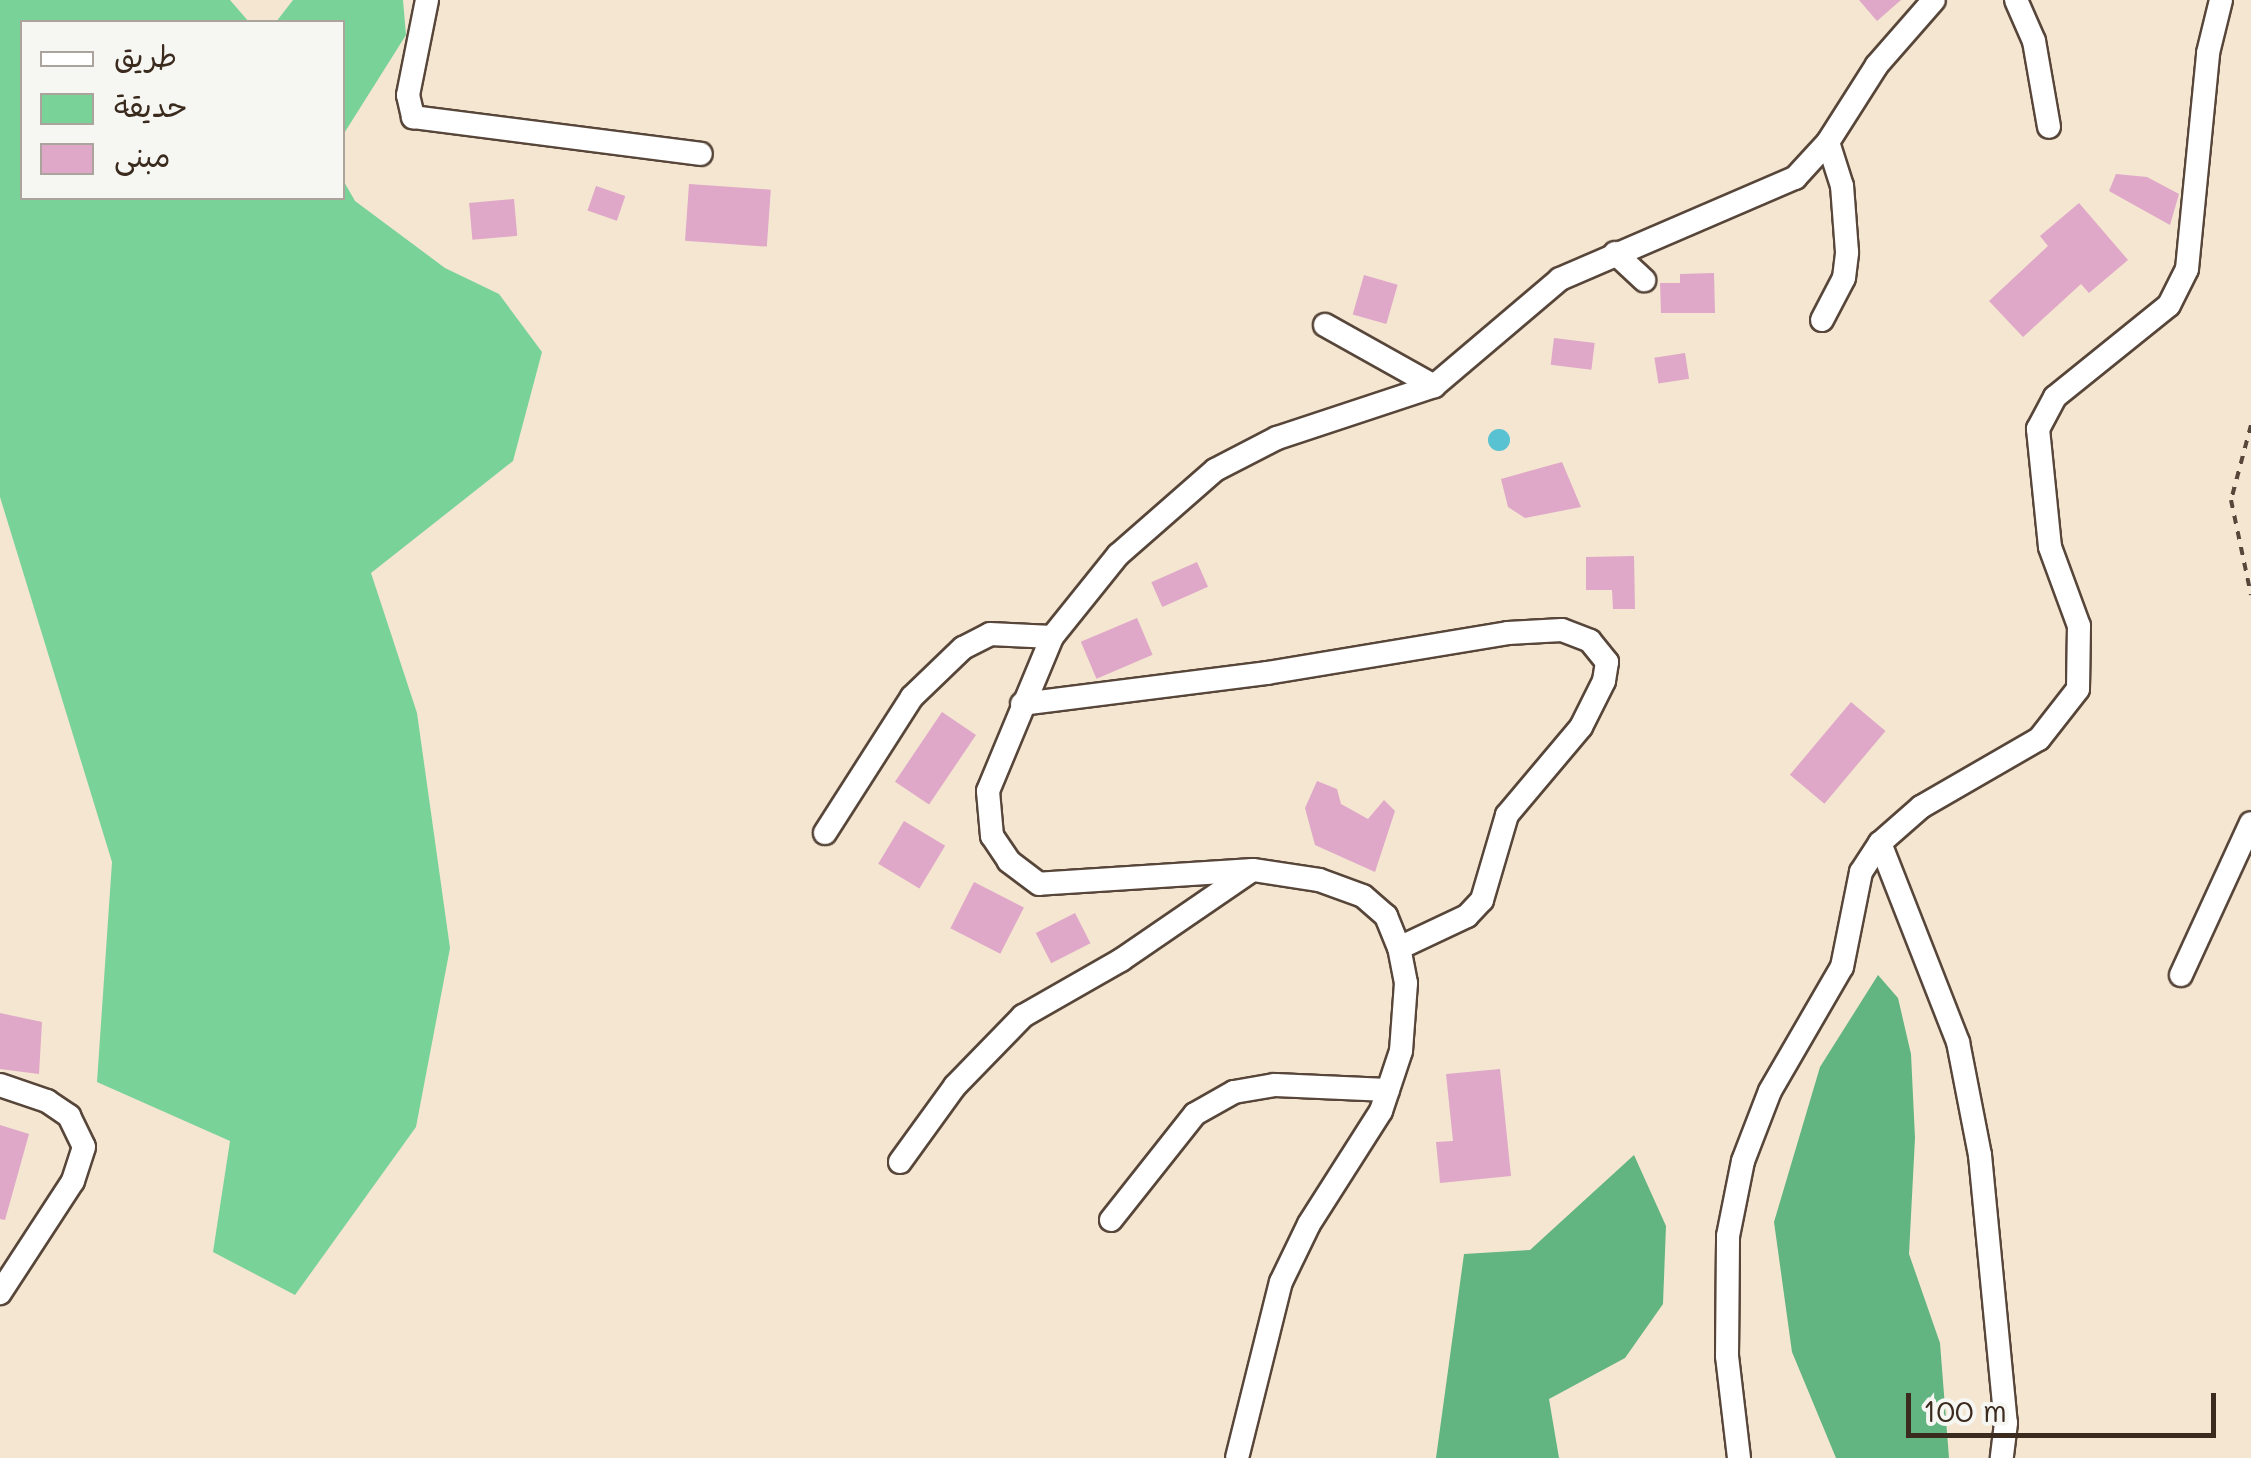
<!DOCTYPE html>
<html>
<head>
<meta charset="utf-8">
<style>
  body { margin:0 }
  #map { position:relative; width:2251px; height:1458px; overflow:hidden; background:#f4e6d1; font-family:Mali,"Playpen Sans Arabic",sans-serif }
  div>[style] { position:absolute }
  .green>* { inset:0; background:#79d298 }
  .forest>* { inset:0; background:#62b480 }
  .water>* { inset:0; background:#58c2d2 }
  .round { border-radius:50% }
  .building>* { inset:0; background:#dfa7c8; transform-origin:0 0 }
  .path>* { height:4px; margin-top:-2px; transform-origin:0; background:repeating-linear-gradient(90deg,#574639 0 8px,transparent 0 16px) }
  .roads { filter:drop-shadow(2px 0 #574639) drop-shadow(-2px 0 #574639) drop-shadow(0 2px #574639) drop-shadow(0 -2px #574639) }
  .minor>* { height:22px; margin:-11px; padding:0 11px; transform-origin:11px; border-radius:11px; background:#fff }
  span { translate:-50% -50%; white-space:nowrap; text-align:center; line-height:1.15; -webkit-text-stroke:10px #f6f6f2; paint-order:stroke }
  .legend { position:absolute; left:20px; top:20px; width:325px; height:180px; box-sizing:border-box; background:#f6f6f2; border:2px solid #aba49d; margin:0; padding:12px 18px; list-style:none; font-size:30px; color:#3b2a1e }
  .legend li { display:flex; align-items:center; gap:20px; height:50px }
  .legend b { width:50px; border:2px solid #aba49d }
  .scale { position:absolute; left:1906px; top:1393px; width:310px; height:45px; box-sizing:border-box; border:5px solid #3b2a1e; border-top:0; padding-left:12px; font-size:30px; line-height:35px; white-space:nowrap; color:#3b2a1e; -webkit-text-stroke:8px #f6f6f2; paint-order:stroke }
</style>
</head>
<body>
<div id="map">
  <div class="green">
    <div style="clip-path:polygon(0 0,230px 0,249px 22px,22px 22px,22px 198px,342px 198px,343px 180px,355px 201px,445px 268px,499px 294px,542px 352px,513px 461px,371px 573px,417px 713px,450px 948px,416px 1127px,295px 1295px,213px 1252px,230px 1141px,97px 1082px,112px 862px,0 497px)"></div>
    <div style="clip-path:polygon(293px 0,403px 0,406px 35px,343px 135px,342px 22px,276px 22px)"></div>
  </div>
  <div class="forest">
    <div style="clip-path:polygon(1878px 975px,1898px 998px,1911px 1054px,1915px 1138px,1909px 1254px,1940px 1343px,1949px 1458px,1836px 1458px,1792px 1352px,1774px 1222px,1820px 1067px)"></div>
    <div style="clip-path:polygon(1634px 1155px,1666px 1226px,1663px 1304px,1625px 1358px,1549px 1399px,1559px 1458px,1436px 1458px,1464px 1254px,1530px 1250px)"></div>
  </div>
  <div class="water">
    <div class="round" style="left:1488px;top:429px;width:22px;height:22px"></div>
  </div>
  <div class="building">
    <div style="clip-path:polygon(1859px 0,1901px 0,1877px 21px)"></div>
    <div style="clip-path:polygon(2116px 174px,2147px 177px,2179px 194px,2170px 225px,2109px 191px)"></div>
    <div style="left:689px;top:184px;width:82px;height:57px;rotate:4deg"></div>
    <div style="left:596px;top:186px;width:31px;height:26px;rotate:19deg"></div>
    <div style="left:514px;top:199px;width:37px;height:45px;rotate:85deg"></div>
    <div style="clip-path:polygon(2079px 203px,2128px 260px,2089px 293px,2081px 284px,2023px 337px,1989px 301px,2048px 246px,2040px 236px)"></div>
    <div style="clip-path:polygon(1714px 273px,1715px 313px,1661px 313px,1660px 283px,1680px 283px,1680px 274px)"></div>
    <div style="left:1364px;top:275px;width:35px;height:41px;rotate:16deg"></div>
    <div style="left:1554px;top:338px;width:41px;height:27px;rotate:7deg"></div>
    <div style="left:1685px;top:353px;width:26px;height:31px;rotate:81deg"></div>
    <div style="clip-path:polygon(1562px 462px,1581px 507px,1525px 518px,1508px 507px,1501px 479px)"></div>
    <div style="clip-path:polygon(1634px 556px,1635px 609px,1613px 609px,1612px 590px,1586px 590px,1586px 557px)"></div>
    <div style="left:1197px;top:562px;width:27px;height:50px;rotate:66deg"></div>
    <div style="left:1137px;top:618px;width:40px;height:61px;rotate:67deg"></div>
    <div style="left:1851px;top:702px;width:45px;height:95px;rotate:40deg"></div>
    <div style="left:942px;top:712px;width:41px;height:84px;rotate:34deg"></div>
    <div style="clip-path:polygon(1317px 781px,1337px 789px,1341px 804px,1368px 819px,1384px 800px,1395px 811px,1375px 872px,1315px 845px,1305px 808px)"></div>
    <div style="left:904px;top:821px;width:48px;height:50px;rotate:31deg"></div>
    <div style="left:974px;top:882px;width:56px;height:52px;rotate:27deg"></div>
    <div style="left:1075px;top:913px;width:34px;height:44px;rotate:63deg"></div>
    <div style="clip-path:polygon(0 1013px,42px 1022px,39px 1074px,0 1069px)"></div>
    <div style="clip-path:polygon(1500px 1069px,1511px 1176px,1440px 1183px,1436px 1142px,1453px 1141px,1446px 1074px)"></div>
    <div style="clip-path:polygon(0 1125px,29px 1134px,5px 1220px,0 1219px)"></div>
  </div>
  <div class="path">
    <div style="left:2251px;top:425px;width:78px;rotate:104.9deg"></div>
    <div style="left:2231px;top:500px;width:97px;rotate:78.1deg"></div>
  </div>
  <div class="roads">
    <div class="minor">
      <div style="left:427px;top:0;width:97px;rotate:101.3deg"></div>
      <div style="left:408px;top:95px;width:23px;rotate:77deg"></div>
      <div style="left:413px;top:117px;width:290px;rotate:7.3deg"></div>
      <div style="left:2016px;top:0;width:45px;rotate:66.3deg"></div>
      <div style="left:2034px;top:41px;width:87px;rotate:80.1deg"></div>
      <div style="left:1615px;top:253px;width:40px;rotate:43deg"></div>
      <div style="left:1822px;top:320px;width:47px;rotate:-62.4deg"></div>
      <div style="left:1844px;top:278px;width:26px;rotate:-83deg"></div>
      <div style="left:1847px;top:252px;width:66px;rotate:-94.3deg"></div>
      <div style="left:1842px;top:186px;width:46px;rotate:-107.7deg"></div>
      <div style="left:1325px;top:325px;width:125px;rotate:29.2deg"></div>
      <div style="left:1022px;top:704px;width:247px;rotate:-7.2deg"></div>
      <div style="left:1267px;top:673px;width:244px;rotate:-9.4deg"></div>
      <div style="left:1508px;top:633px;width:54px;rotate:-3.2deg"></div>
      <div style="left:1562px;top:630px;width:30px;rotate:21deg"></div>
      <div style="left:1590px;top:641px;width:27px;rotate:51deg"></div>
      <div style="left:1607px;top:662px;width:19px;rotate:99deg"></div>
      <div style="left:1604px;top:681px;width:51px;rotate:116.6deg"></div>
      <div style="left:1581px;top:727px;width:115px;rotate:130.1deg"></div>
      <div style="left:1507px;top:815px;width:89px;rotate:106.4deg"></div>
      <div style="left:1482px;top:900px;width:22px;rotate:133deg"></div>
      <div style="left:1467px;top:916px;width:75px;rotate:154.8deg"></div>
      <div style="left:825px;top:833px;width:161px;rotate:-57.4deg"></div>
      <div style="left:912px;top:697px;width:71px;rotate:-43.9deg"></div>
      <div style="left:963px;top:648px;width:30px;rotate:-27deg"></div>
      <div style="left:990px;top:634px;width:62px;rotate:2.8deg"></div>
      <div style="left:1880px;top:843px;width:214px;rotate:68.6deg"></div>
      <div style="left:1958px;top:1042px;width:115px;rotate:79deg"></div>
      <div style="left:1980px;top:1155px;width:269px;rotate:84.5deg"></div>
      <div style="left:2006px;top:1423px;width:35px;rotate:97deg"></div>
      <div style="left:2181px;top:975px;width:167px;rotate:-65.3deg"></div>
      <div style="left:0;top:1085px;width:50px;rotate:18.8deg"></div>
      <div style="left:47px;top:1101px;width:27px;rotate:34deg"></div>
      <div style="left:69px;top:1116px;width:34px;rotate:64deg"></div>
      <div style="left:84px;top:1147px;width:36px;rotate:108deg"></div>
      <div style="left:73px;top:1181px;width:134px;rotate:123.1deg"></div>
      <div style="left:900px;top:1162px;width:94px;rotate:-54.1deg"></div>
      <div style="left:955px;top:1086px;width:98px;rotate:-45.8deg"></div>
      <div style="left:1023px;top:1016px;width:113px;rotate:-29.7deg"></div>
      <div style="left:1121px;top:960px;width:158px;rotate:-34.4deg"></div>
      <div style="left:1111px;top:1220px;width:135px;rotate:-51.6deg"></div>
      <div style="left:1195px;top:1114px;width:45px;rotate:-29.4deg"></div>
      <div style="left:1234px;top:1092px;width:42px;rotate:-9.7deg"></div>
      <div style="left:1275px;top:1085px;width:113px;rotate:2.5deg"></div>
      <div style="left:1237px;top:1458px;width:181px;rotate:-76deg"></div>
      <div style="left:1281px;top:1282px;width:64px;rotate:-64.2deg"></div>
      <div style="left:1309px;top:1224px;width:134px;rotate:-57.5deg"></div>
      <div style="left:1381px;top:1111px;width:63px;rotate:-71.6deg"></div>
      <div style="left:1401px;top:1051px;width:68px;rotate:-85.8deg"></div>
      <div style="left:1406px;top:983px;width:36px;rotate:-101deg"></div>
      <div style="left:1399px;top:948px;width:35px;rotate:-112deg"></div>
      <div style="left:1386px;top:916px;width:30px;rotate:-139deg"></div>
      <div style="left:1363px;top:896px;width:47px;rotate:-160deg"></div>
      <div style="left:1319px;top:880px;width:67px;rotate:-171.4deg"></div>
      <div style="left:1253px;top:870px;width:214px;rotate:176.3deg"></div>
      <div style="left:1039px;top:884px;width:38px;rotate:-143deg"></div>
      <div style="left:1009px;top:861px;width:30px;rotate:-124deg"></div>
      <div style="left:992px;top:836px;width:45px;rotate:-95.1deg"></div>
      <div style="left:988px;top:791px;width:167px;rotate:-67.4deg"></div>
      <div style="left:1052px;top:637px;width:105px;rotate:-51.2deg"></div>
      <div style="left:1118px;top:555px;width:129px;rotate:-41.2deg"></div>
      <div style="left:1215px;top:470px;width:70px;rotate:-27.3deg"></div>
      <div style="left:1277px;top:438px;width:165px;rotate:-18.3deg"></div>
      <div style="left:1434px;top:386px;width:165px;rotate:-40.3deg"></div>
      <div style="left:1560px;top:279px;width:256px;rotate:-23.3deg"></div>
      <div style="left:1795px;top:178px;width:49px;rotate:-47.5deg"></div>
      <div style="left:1828px;top:142px;width:91px;rotate:-57.5deg"></div>
      <div style="left:1877px;top:65px;width:86px;rotate:-48.8deg"></div>
      <div style="left:1739px;top:1458px;width:103px;rotate:-96.7deg"></div>
      <div style="left:1727px;top:1356px;width:120px;rotate:-89.5deg"></div>
      <div style="left:1728px;top:1236px;width:76px;rotate:-78.7deg"></div>
      <div style="left:1743px;top:1161px;width:75px;rotate:-68.9deg"></div>
      <div style="left:1770px;top:1091px;width:143px;rotate:-59.9deg"></div>
      <div style="left:1842px;top:967px;width:97px;rotate:-78.7deg"></div>
      <div style="left:1861px;top:872px;width:35px;rotate:-57deg"></div>
      <div style="left:1880px;top:843px;width:55px;rotate:-41.3deg"></div>
      <div style="left:1921px;top:807px;width:136px;rotate:-30deg"></div>
      <div style="left:2039px;top:739px;width:63px;rotate:-52deg"></div>
      <div style="left:2078px;top:689px;width:63px;rotate:-89.1deg"></div>
      <div style="left:2079px;top:626px;width:84px;rotate:-110.2deg"></div>
      <div style="left:2050px;top:547px;width:119px;rotate:-95.8deg"></div>
      <div style="left:2038px;top:429px;width:36px;rotate:-62deg"></div>
      <div style="left:2055px;top:397px;width:146px;rotate:-38.9deg"></div>
      <div style="left:2169px;top:305px;width:40px;rotate:-63.4deg"></div>
      <div style="left:2187px;top:269px;width:217px;rotate:-84.4deg"></div>
      <div style="left:2208px;top:53px;width:55px;rotate:-76.2deg"></div>
    </div>
  </div>
  <ul class="legend">
  <li><b style="height:12px;background:#fff"></b>طريق</li>
  <li><b style="height:28px;background:#79d298"></b>حديقة</li>
  <li><b style="height:28px;background:#dfa7c8"></b>مبنى</li>
  </ul>
  <div class="scale">100 m</div>
</div>
</body>
</html>
